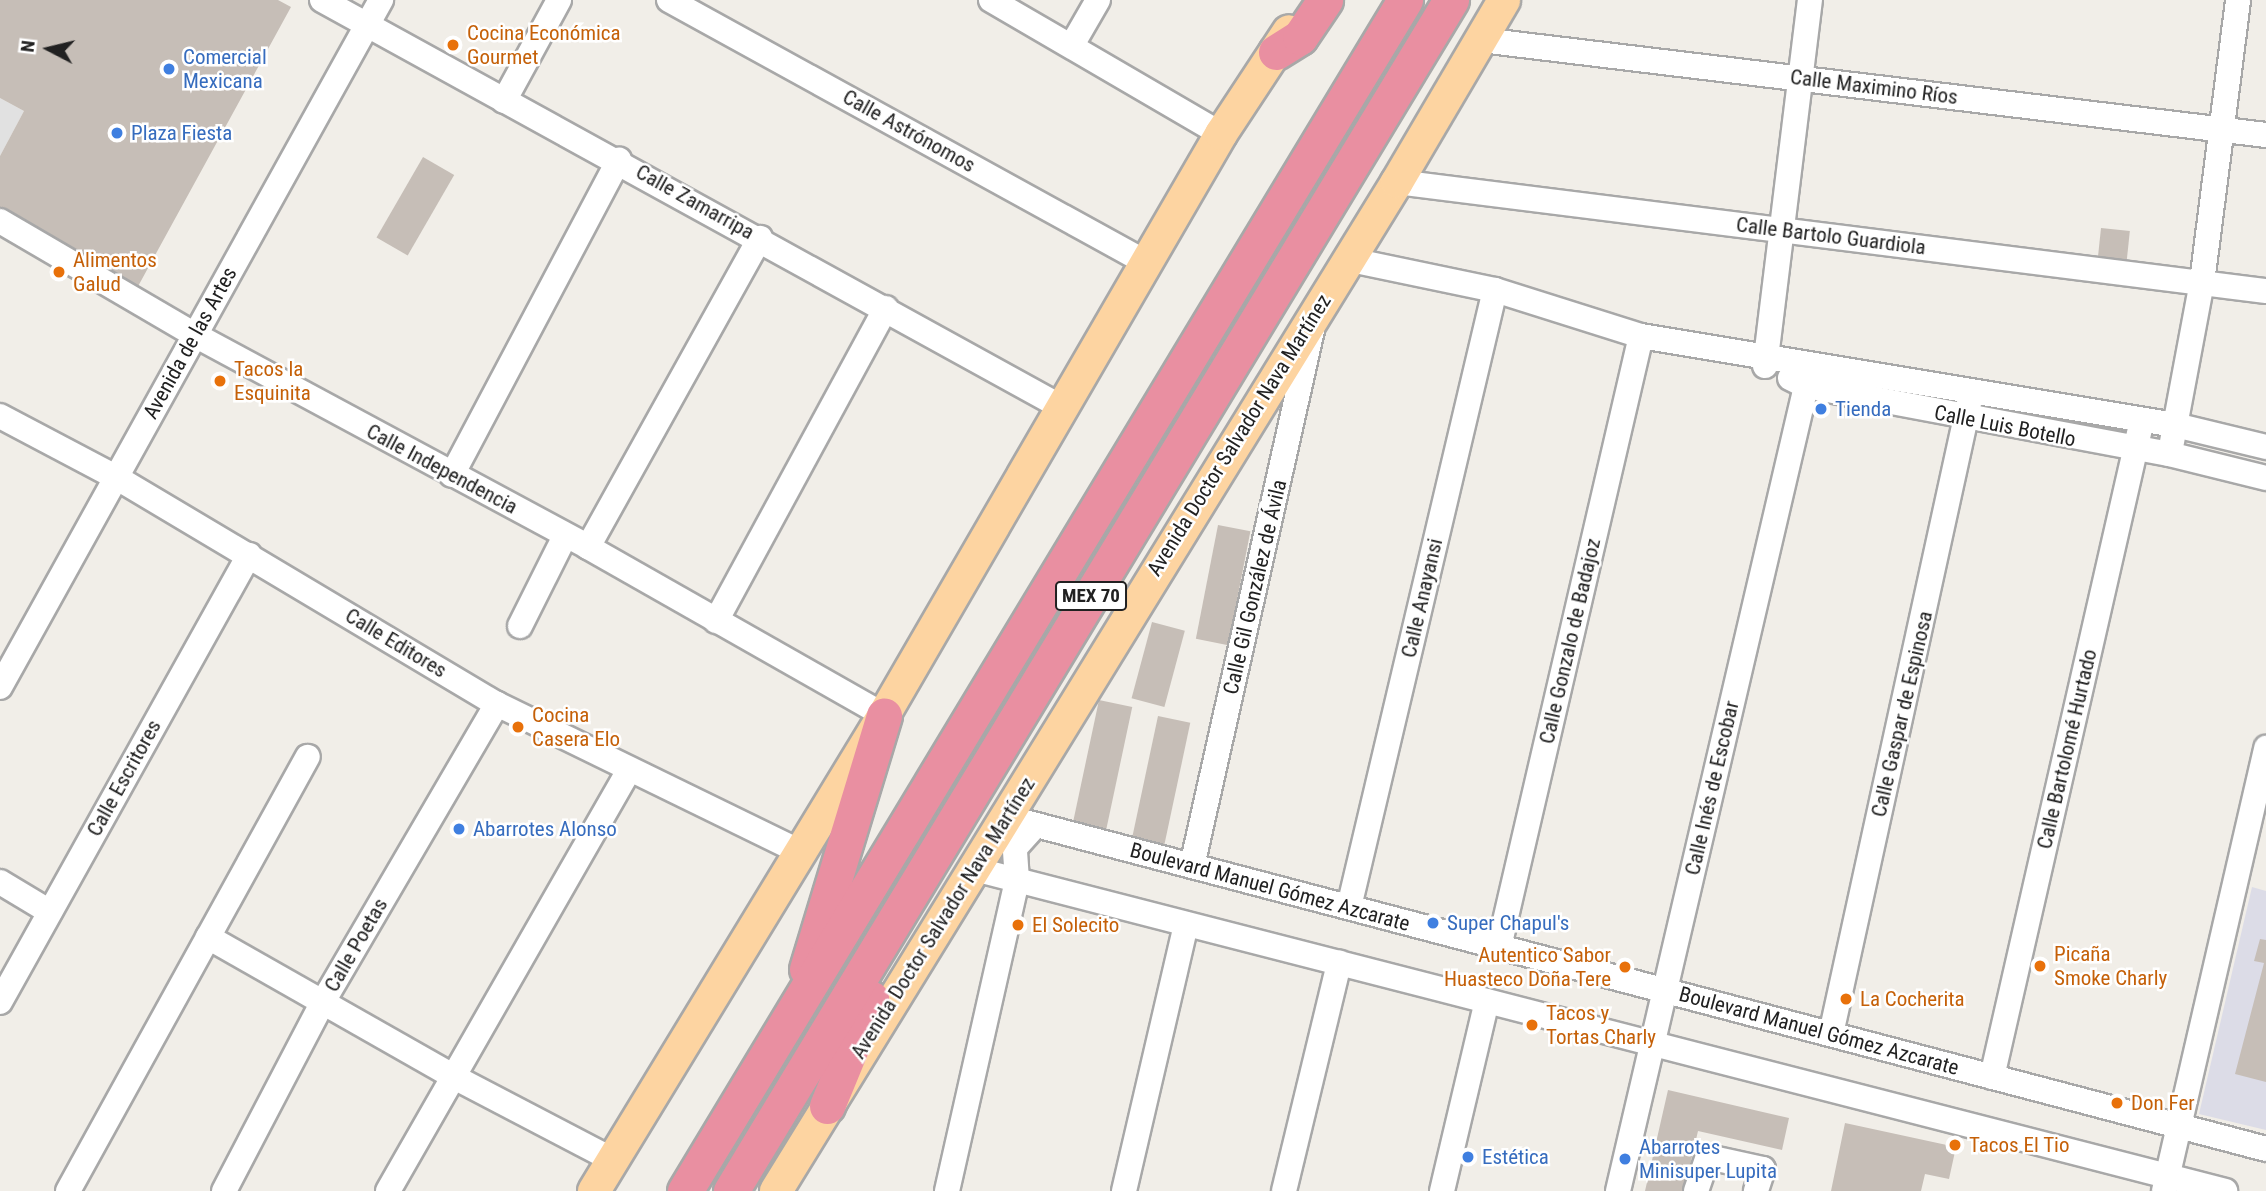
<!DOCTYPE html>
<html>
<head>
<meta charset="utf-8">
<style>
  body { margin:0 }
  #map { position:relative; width:2266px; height:1191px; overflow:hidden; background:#f1eee8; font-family:"Roboto Condensed",sans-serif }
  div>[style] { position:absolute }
  .parking>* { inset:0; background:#e1e1e1 }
  .plaza>* { inset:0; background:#dcdce7 }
  .building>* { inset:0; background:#c6beb7; transform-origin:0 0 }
  .roads { filter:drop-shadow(2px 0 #a8a8a8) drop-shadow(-2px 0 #a8a8a8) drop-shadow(0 2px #a8a8a8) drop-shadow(0 -2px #a8a8a8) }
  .minor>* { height:24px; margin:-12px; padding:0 12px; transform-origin:12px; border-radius:12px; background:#fff }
  .major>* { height:32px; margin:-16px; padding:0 16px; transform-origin:16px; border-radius:16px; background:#fdd4a1 }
  .highway>* { height:35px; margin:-17.5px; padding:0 17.5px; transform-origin:17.5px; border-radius:17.5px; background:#e98fa1 }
  .dots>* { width:19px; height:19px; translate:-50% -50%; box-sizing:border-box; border:4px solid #fff; border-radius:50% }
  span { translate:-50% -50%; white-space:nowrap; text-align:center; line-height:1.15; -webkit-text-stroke:5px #fff; paint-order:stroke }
  .shield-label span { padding:2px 5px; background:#fff; border:2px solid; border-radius:5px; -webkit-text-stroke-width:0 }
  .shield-label { font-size:19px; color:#212121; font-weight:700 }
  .food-label { font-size:21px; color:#c56008 }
  .left { translate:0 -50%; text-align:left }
  .right { translate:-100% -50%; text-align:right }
  .shop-label { font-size:21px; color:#366cbe }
  .street-label { font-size:21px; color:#212121 }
  .north { position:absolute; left:14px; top:14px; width:70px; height:70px; -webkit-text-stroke:5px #fff; paint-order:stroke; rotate:277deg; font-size:19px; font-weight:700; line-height:28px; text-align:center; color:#212121 }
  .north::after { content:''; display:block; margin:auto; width:24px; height:32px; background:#212121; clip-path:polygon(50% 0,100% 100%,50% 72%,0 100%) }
</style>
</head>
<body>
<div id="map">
  <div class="parking">
    <div style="clip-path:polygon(0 98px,24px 111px,0 156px)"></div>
  </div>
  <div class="plaza">
    <div style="clip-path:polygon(2252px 887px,2266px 891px,2266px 1130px,2199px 1114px)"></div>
  </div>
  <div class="building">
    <div style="clip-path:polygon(0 0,278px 0,291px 7px,136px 290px,0 213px,0 156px,24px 111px,0 98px)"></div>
    <div style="left:423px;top:157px;width:36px;height:93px;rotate:30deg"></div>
    <div style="left:2101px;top:228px;width:29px;height:38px;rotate:6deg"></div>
    <div style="left:1218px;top:525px;width:33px;height:116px;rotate:11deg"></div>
    <div style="left:1152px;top:622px;width:34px;height:79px;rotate:15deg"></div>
    <div style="left:1099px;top:700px;width:34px;height:128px;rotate:12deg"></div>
    <div style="left:1158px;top:716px;width:33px;height:127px;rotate:12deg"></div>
    <div style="clip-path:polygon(2260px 939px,2266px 940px,2266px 1082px,2235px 1074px,2264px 963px,2254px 961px)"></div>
    <div style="clip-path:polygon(1668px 1090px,1789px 1118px,1782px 1150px,1698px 1131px,1684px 1191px,1645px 1191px)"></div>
    <div style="clip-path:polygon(1845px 1123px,1956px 1147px,1949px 1179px,1925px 1174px,1921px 1191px,1831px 1191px)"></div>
  </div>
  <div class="roads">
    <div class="minor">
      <div style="left:322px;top:0;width:848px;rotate:28.83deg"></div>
      <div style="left:669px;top:0;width:546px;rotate:28.82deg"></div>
      <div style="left:991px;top:0;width:266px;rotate:30.2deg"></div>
      <div style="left:1481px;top:40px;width:791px;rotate:6.9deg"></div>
      <div style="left:1072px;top:45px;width:52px;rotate:-60deg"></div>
      <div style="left:504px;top:101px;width:115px;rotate:-61.4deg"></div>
      <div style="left:1397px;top:182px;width:876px;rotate:7.15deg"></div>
      <div style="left:0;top:221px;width:226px;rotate:30.3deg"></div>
      <div style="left:195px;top:335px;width:447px;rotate:28.3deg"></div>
      <div style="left:588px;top:547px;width:340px;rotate:29.6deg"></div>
      <div style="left:1346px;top:259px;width:152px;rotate:11.8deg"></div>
      <div style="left:1495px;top:290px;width:153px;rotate:17.5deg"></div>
      <div style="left:1641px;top:336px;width:541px;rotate:9.46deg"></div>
      <div style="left:2175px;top:425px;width:94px;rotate:13.6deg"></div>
      <div style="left:1765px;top:366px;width:369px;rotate:-83deg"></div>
      <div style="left:1790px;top:378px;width:18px;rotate:27deg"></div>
      <div style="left:1806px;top:386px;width:369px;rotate:10.6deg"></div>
      <div style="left:2169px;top:454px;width:100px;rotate:13.9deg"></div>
      <div style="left:0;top:416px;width:129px;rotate:27.8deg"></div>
      <div style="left:114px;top:476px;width:446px;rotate:30.8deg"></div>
      <div style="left:497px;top:704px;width:339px;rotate:26deg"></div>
      <div style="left:2172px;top:442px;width:163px;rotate:-79.4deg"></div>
      <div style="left:2202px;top:282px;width:284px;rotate:-82.7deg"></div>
      <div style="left:452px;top:475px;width:357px;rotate:-62.1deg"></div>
      <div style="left:588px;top:547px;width:354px;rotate:-60.9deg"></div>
      <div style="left:716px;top:621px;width:356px;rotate:-61.5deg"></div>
      <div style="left:520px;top:626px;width:101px;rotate:-63.4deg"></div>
      <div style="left:0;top:687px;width:786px;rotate:-60.99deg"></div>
      <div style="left:1006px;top:817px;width:1303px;rotate:14.76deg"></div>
      <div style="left:1192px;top:866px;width:549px;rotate:-77.38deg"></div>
      <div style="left:974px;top:869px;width:1292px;rotate:14.43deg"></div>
      <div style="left:0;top:882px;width:58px;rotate:31deg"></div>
      <div style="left:1349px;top:907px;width:634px;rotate:-76.69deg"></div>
      <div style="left:208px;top:937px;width:283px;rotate:29.6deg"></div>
      <div style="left:454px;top:1077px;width:179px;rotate:27.6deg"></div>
      <div style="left:1499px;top:947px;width:627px;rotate:-76.92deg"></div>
      <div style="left:0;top:1002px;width:512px;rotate:-60.88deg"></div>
      <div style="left:1831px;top:1034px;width:655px;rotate:-77.66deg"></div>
      <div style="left:1992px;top:1077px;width:674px;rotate:-77.14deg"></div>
      <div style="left:68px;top:1191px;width:496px;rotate:-61.1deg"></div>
      <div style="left:224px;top:1191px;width:216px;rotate:-62.4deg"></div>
      <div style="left:324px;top:1000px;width:343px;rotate:-59.7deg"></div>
      <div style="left:388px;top:1191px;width:483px;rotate:-60.2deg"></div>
      <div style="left:947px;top:1191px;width:319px;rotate:-77.3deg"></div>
      <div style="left:1017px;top:880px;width:32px;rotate:-94deg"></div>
      <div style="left:1015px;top:848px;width:31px;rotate:-48deg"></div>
      <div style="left:1124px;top:1191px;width:274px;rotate:-76.9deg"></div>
      <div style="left:1284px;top:1191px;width:235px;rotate:-76.4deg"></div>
      <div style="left:1442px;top:1191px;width:195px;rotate:-76.7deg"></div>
      <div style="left:1618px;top:1191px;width:827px;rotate:-76.85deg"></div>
      <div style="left:1696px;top:1191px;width:36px;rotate:-71deg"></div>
      <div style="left:1708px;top:1157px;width:56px;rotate:12.3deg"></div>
      <div style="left:1763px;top:1169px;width:23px;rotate:108deg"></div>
      <div style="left:2164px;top:1191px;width:455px;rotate:-77deg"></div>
    </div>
    <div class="major">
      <div style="left:594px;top:1191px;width:557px;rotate:-58.65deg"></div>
      <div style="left:884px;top:715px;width:672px;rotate:-59.88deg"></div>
      <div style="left:1221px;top:134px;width:123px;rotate:-56.6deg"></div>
      <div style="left:776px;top:1191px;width:1185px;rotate:-58.39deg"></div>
      <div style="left:1397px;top:182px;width:211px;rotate:-59.5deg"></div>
    </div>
    <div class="highway">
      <div style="left:1276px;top:52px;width:28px;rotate:-32deg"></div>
      <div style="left:1300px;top:37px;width:45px;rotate:-56deg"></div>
      <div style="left:807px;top:969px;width:265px;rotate:-73.1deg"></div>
      <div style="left:827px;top:1106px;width:116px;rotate:-67.6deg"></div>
      <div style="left:685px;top:1191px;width:1392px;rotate:-58.85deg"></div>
      <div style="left:731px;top:1191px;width:1392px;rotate:-58.85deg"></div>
    </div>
  </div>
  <div class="dots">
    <div style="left:453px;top:45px;background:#e8710a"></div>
    <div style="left:169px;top:69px;background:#3f7fe0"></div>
    <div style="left:117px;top:133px;background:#3f7fe0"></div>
    <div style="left:59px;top:272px;background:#e8710a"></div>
    <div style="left:220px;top:381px;background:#e8710a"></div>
    <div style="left:1821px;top:409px;background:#3f7fe0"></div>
    <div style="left:518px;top:727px;background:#e8710a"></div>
    <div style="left:459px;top:829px;background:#3f7fe0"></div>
    <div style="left:1433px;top:923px;background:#3f7fe0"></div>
    <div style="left:1018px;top:925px;background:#e8710a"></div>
    <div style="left:2040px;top:966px;background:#e8710a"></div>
    <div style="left:1625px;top:967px;background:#e8710a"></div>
    <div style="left:1846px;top:999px;background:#e8710a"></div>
    <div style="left:1532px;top:1025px;background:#e8710a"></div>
    <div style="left:2117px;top:1103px;background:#e8710a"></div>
    <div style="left:1955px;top:1145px;background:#e8710a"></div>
    <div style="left:1468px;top:1157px;background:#3f7fe0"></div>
    <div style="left:1625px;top:1159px;background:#3f7fe0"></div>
  </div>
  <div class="shield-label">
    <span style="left:1091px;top:596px">MEX 70</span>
  </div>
  <div class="food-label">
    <span class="left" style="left:467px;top:45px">Cocina Económica<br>Gourmet</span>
    <span class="left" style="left:73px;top:272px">Alimentos<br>Galud</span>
    <span class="left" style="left:234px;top:381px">Tacos la<br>Esquinita</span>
    <span class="left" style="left:532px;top:727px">Cocina<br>Casera Elo</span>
    <span class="left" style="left:1032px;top:925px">El Solecito</span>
    <span class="left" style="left:2054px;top:966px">Picaña<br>Smoke Charly</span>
    <span class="right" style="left:1611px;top:967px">Autentico Sabor<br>Huasteco Doña Tere</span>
    <span class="left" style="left:1860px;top:999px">La Cocherita</span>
    <span class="left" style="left:1546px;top:1025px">Tacos y<br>Tortas Charly</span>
    <span class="left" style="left:2131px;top:1103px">Don Fer</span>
    <span class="left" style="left:1969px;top:1145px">Tacos El Tio</span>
  </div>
  <div class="shop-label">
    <span class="left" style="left:183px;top:69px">Comercial<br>Mexicana</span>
    <span class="left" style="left:131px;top:133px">Plaza Fiesta</span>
    <span class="left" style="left:1835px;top:409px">Tienda</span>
    <span class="left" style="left:473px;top:829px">Abarrotes Alonso</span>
    <span class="left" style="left:1447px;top:923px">Super Chapul's</span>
    <span class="left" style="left:1639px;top:1159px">Abarrotes<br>Minisuper Lupita</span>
    <span class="left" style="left:1482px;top:1157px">Estética</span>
  </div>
  <div class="street-label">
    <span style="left:1874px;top:87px;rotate:7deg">Calle Maximino Ríos</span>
    <span style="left:909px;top:131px;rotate:29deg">Calle Astrónomos</span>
    <span style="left:695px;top:202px;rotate:29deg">Calle Zamarripa</span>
    <span style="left:1831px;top:236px;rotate:7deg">Calle Bartolo Guardiola</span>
    <span style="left:190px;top:343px;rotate:-61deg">Avenida de las Artes</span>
    <span style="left:2005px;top:426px;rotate:11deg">Calle Luis Botello</span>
    <span style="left:1239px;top:435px;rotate:-58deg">Avenida Doctor Salvador Nava Martínez</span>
    <span style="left:442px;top:469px;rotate:28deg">Calle Independencia</span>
    <span style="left:1255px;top:587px;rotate:-77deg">Calle Gil González de Ávila</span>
    <span style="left:1422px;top:598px;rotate:-77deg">Calle Anayansi</span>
    <span style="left:1570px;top:641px;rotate:-77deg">Calle Gonzalo de Badajoz</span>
    <span style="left:396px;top:643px;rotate:31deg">Calle Editores</span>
    <span style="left:1902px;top:714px;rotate:-77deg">Calle Gaspar de Espinosa</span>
    <span style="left:2067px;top:749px;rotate:-77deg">Calle Bartolomé Hurtado</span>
    <span style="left:124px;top:778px;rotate:-61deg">Calle Escritores</span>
    <span style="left:1712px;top:788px;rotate:-77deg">Calle Inés de Escobar</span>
    <span style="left:1270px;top:887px;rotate:15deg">Boulevard Manuel Gómez Azcarate</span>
    <span style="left:943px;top:918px;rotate:-58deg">Avenida Doctor Salvador Nava Martínez</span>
    <span style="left:356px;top:945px;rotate:-60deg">Calle Poetas</span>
    <span style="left:1819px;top:1031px;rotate:15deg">Boulevard Manuel Gómez Azcarate</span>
  </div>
  <div class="north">N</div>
</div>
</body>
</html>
